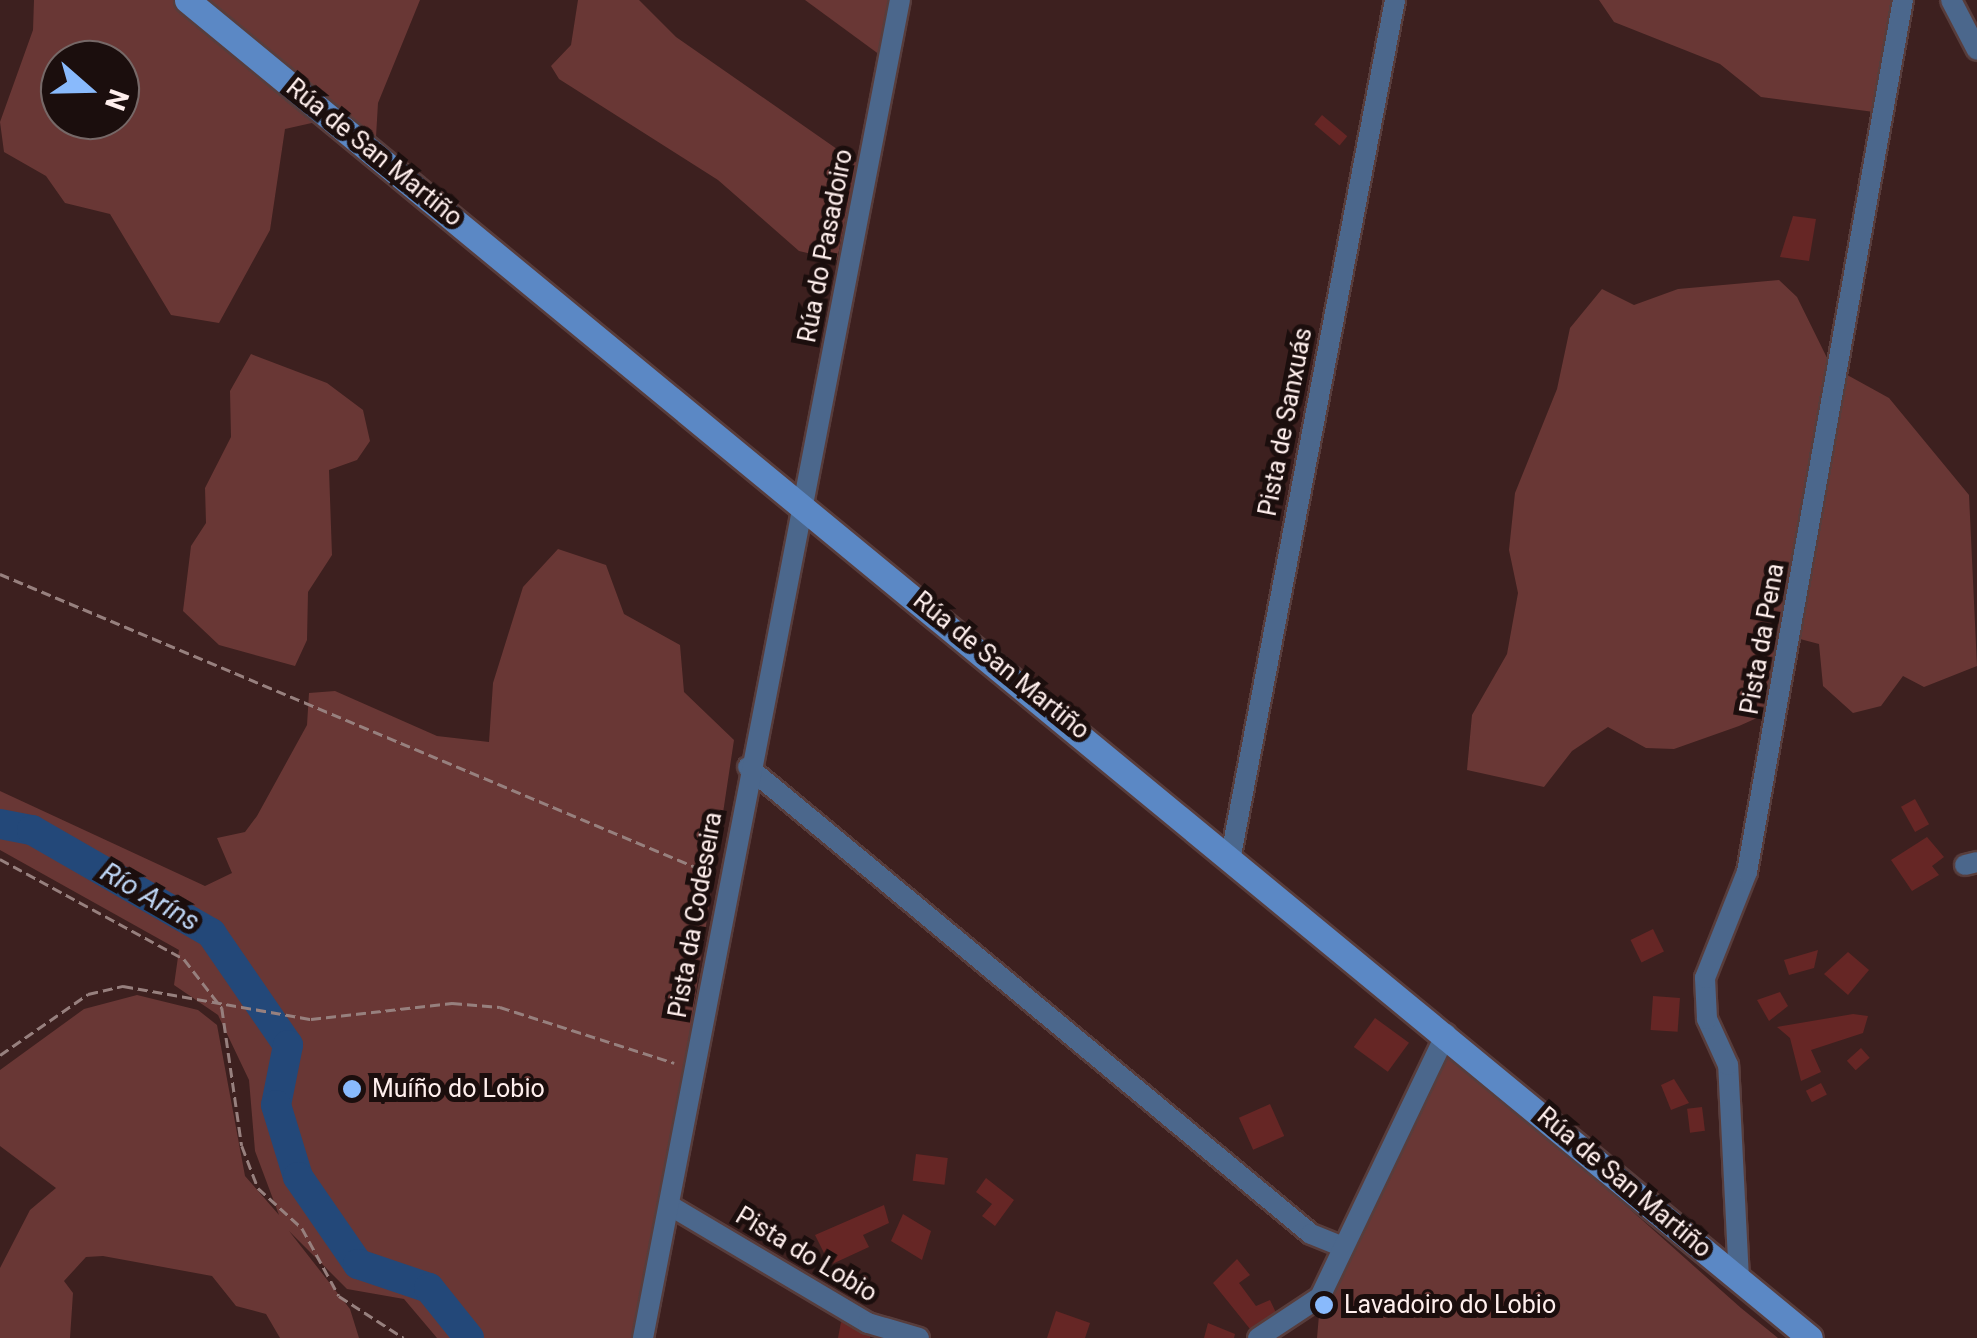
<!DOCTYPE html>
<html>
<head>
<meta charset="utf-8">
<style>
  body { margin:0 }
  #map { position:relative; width:1977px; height:1338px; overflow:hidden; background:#3d201f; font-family:Roboto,sans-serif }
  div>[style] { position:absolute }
  .green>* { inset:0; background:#693735 }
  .river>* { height:30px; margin:-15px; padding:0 15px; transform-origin:15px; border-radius:15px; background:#234879 }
  .building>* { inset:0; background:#662625; transform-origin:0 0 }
  .path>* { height:2.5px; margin-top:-1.25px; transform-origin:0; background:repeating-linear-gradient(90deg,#97807e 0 10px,transparent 0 15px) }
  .roads { filter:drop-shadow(2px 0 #583d3c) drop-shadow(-2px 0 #583d3c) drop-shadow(0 2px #583d3c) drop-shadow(0 -2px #583d3c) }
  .street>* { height:20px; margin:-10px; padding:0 10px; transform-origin:10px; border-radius:10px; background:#4b678c }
  .secondary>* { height:25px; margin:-12.5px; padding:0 12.5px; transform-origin:12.5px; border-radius:12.5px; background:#5b88c5 }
  .dots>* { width:28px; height:28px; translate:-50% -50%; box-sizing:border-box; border:5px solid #1b0e0d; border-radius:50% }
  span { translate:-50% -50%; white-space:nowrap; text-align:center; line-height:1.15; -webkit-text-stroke:10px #1b0e0d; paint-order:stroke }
  .street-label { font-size:25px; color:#ffefed }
  .poi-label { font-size:25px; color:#ffefed }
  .left { translate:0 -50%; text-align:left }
  .water-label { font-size:28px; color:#bcd3f2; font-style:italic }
  .north { position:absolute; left:40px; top:40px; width:100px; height:100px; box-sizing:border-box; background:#1b0e0d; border:2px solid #766867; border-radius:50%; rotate:110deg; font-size:28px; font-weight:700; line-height:40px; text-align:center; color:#ffefed }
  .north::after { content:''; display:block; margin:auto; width:35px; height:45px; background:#89bafc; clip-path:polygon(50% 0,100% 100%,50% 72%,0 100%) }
</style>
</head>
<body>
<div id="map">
  <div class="green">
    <div style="clip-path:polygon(evenodd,34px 0,420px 0,378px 103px,376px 137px,334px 118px,285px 129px,270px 230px,219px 323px,171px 315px,110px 214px,65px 203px,46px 176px,4px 152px,0 122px,33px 30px,34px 0,60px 60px,120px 60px,120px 120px,60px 120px,60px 60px)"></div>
    <div style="clip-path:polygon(578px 0,639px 0,676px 37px,857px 163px,837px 260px,799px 251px,718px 180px,559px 79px,551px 66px,571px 45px)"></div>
    <div style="clip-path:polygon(805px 0,890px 0,880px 55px)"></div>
    <div style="clip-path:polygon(1599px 0,1897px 0,1874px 112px,1761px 97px,1720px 64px,1614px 22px)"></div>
    <div style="clip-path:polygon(1779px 280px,1797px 297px,1831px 366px,1889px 398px,1969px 495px,1977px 666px,1924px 687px,1903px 676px,1881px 706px,1853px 713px,1823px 686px,1819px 644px,1800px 639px,1768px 713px,1739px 726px,1674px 749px,1646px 748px,1608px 727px,1572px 751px,1544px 787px,1467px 770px,1472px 715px,1507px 654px,1518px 593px,1509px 550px,1515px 493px,1557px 389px,1570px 328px,1602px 289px,1634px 305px,1678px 289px)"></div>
    <div style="clip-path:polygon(251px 354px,327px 383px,363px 410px,370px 441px,357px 460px,329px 470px,332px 555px,308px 592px,307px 640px,295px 666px,219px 645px,183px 611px,191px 546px,206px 523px,205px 488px,231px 437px,230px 391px)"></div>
    <div style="clip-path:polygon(558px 549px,606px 565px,624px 614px,680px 645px,684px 692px,734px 740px,680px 1098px,632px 1338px,437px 1338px,404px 1299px,347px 1289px,289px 1231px,350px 1309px,359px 1338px,280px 1338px,266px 1314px,236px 1306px,212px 1276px,103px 1256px,86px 1257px,64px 1281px,73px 1293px,70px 1338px,0 1338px,0 1268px,30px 1210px,56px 1188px,0 1146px,0 1070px,84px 1009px,137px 995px,198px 1010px,217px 1025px,245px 1176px,279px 1215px,255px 1151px,249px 1080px,218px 1015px,174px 985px,179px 950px,0 850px,0 791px,205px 886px,232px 873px,217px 838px,245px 832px,257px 816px,307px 725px,309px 693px,335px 691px,437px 736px,489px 742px,493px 683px,523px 587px)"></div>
    <div style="clip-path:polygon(1459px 1057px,1741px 1308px,1778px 1338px,1317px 1338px,1319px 1315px,1443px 1060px)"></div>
  </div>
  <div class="river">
    <div style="left:0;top:824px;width:33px;rotate:11deg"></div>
    <div style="left:32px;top:830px;width:207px;rotate:29.9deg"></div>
    <div style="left:211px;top:933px;width:136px;rotate:55.5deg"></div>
    <div style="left:288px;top:1045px;width:61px;rotate:101.3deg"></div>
    <div style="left:276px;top:1105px;width:75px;rotate:73deg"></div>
    <div style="left:298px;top:1177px;width:106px;rotate:55.4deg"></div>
    <div style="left:358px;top:1264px;width:75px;rotate:18.7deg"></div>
    <div style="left:429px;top:1288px;width:64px;rotate:51.3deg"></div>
  </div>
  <div class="building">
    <div style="left:1322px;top:115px;width:33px;height:12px;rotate:40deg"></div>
    <div style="clip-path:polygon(1793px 216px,1816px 219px,1809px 261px,1780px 257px)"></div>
    <div style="left:1915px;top:799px;width:29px;height:16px;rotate:61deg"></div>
    <div style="clip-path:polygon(1927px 837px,1944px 857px,1932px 866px,1939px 875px,1912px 891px,1891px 860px)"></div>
    <div style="left:1653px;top:929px;width:25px;height:25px;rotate:64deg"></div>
    <div style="clip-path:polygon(1818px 950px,1814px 968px,1789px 975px,1784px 960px)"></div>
    <div style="clip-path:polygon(1848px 952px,1869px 970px,1848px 995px,1824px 974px)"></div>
    <div style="clip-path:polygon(1780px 992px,1788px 1006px,1769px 1021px,1757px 1000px)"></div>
    <div style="left:1653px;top:996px;width:27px;height:34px;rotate:4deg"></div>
    <div style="clip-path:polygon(1853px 1014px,1868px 1016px,1863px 1033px,1811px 1050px,1821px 1072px,1801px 1081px,1790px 1038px,1777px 1027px)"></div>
    <div style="left:1375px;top:1018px;width:42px;height:36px;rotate:36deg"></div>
    <div style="left:1861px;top:1048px;width:13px;height:19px;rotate:48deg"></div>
    <div style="clip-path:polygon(1674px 1079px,1689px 1103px,1671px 1110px,1661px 1085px)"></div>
    <div style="left:1821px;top:1083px;width:13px;height:17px;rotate:63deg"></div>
    <div style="left:1270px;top:1104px;width:35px;height:34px;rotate:66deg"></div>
    <div style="left:1702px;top:1107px;width:24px;height:15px;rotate:83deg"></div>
    <div style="left:916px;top:1154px;width:32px;height:27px;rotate:7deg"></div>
    <div style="clip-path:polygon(986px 1178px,1014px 1200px,995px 1226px,982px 1216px,992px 1204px,976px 1192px)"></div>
    <div style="clip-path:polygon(884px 1205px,889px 1223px,863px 1235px,869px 1247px,830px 1265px,815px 1235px)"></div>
    <div style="clip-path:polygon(903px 1214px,931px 1231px,922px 1260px,891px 1241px)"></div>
    <div style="clip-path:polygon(1237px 1259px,1250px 1275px,1239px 1283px,1256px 1306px,1270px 1300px,1278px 1317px,1250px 1329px,1213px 1283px)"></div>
    <div style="clip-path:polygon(1056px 1311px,1090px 1323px,1085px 1338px,1047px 1338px)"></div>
    <div style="clip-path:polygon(841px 1322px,872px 1328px,870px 1338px,838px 1338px)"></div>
    <div style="clip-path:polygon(1208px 1323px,1235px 1334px,1234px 1338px,1204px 1338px)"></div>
  </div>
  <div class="path">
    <div style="left:0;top:574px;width:773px;rotate:22.85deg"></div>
    <div style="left:0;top:859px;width:209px;rotate:28.5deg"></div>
    <div style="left:184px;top:959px;width:62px;rotate:52.2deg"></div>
    <div style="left:222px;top:1008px;width:139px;rotate:81.8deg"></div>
    <div style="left:242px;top:1146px;width:45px;rotate:69.1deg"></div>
    <div style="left:258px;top:1188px;width:59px;rotate:42.3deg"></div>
    <div style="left:302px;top:1228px;width:77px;rotate:61.4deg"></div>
    <div style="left:339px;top:1296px;width:77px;rotate:32.9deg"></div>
    <div style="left:0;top:1055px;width:107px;rotate:-34.7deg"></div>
    <div style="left:88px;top:994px;width:36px;rotate:-13deg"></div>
    <div style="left:123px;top:986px;width:191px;rotate:10deg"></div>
    <div style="left:311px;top:1019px;width:142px;rotate:-6.5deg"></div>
    <div style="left:452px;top:1003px;width:48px;rotate:4.8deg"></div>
    <div style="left:500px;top:1007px;width:183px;rotate:17.8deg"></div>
  </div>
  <div class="roads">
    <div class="street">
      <div style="left:1951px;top:0;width:56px;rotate:62.5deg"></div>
      <div style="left:748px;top:767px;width:731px;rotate:39.68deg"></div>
      <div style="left:1311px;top:1234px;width:32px;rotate:22deg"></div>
      <div style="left:1231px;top:855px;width:871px;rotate:-79.14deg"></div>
      <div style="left:1965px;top:865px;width:12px;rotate:-14deg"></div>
      <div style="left:669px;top:1205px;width:231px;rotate:30.7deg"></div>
      <div style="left:868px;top:1323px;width:53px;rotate:16.4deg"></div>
      <div style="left:1739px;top:1279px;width:214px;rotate:-92.9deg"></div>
      <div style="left:1728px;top:1065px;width:51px;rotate:-114.5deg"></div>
      <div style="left:1707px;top:1019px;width:41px;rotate:-92.8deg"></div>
      <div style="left:1705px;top:978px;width:114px;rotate:-68.4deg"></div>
      <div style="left:1747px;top:872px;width:886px;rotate:-79.86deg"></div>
      <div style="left:643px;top:1338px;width:1362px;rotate:-79.13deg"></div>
      <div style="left:1258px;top:1338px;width:74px;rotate:-33.5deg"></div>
      <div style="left:1320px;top:1297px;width:292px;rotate:-64.4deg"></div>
    </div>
    <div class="secondary">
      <div style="left:187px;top:0;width:2103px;rotate:39.5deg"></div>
    </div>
  </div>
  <div class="dots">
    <div style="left:352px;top:1089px;background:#89bafc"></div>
    <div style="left:1324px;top:1305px;background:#89bafc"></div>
  </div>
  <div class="street-label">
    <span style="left:374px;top:153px;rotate:39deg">Rúa de San Martiño</span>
    <span style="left:826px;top:246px;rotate:-79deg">Rúa do Pasadoiro</span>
    <span style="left:1286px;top:422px;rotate:-79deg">Pista de Sanxuás</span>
    <span style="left:1763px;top:639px;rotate:-80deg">Pista da Pena</span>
    <span style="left:1001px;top:666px;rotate:39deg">Rúa de San Martiño</span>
    <span style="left:696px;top:915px;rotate:-80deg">Pista da Codeseira</span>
    <span style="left:1624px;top:1183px;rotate:40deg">Rúa de San Martiño</span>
    <span style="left:806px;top:1255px;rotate:31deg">Pista do Lobio</span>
  </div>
  <div class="poi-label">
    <span class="left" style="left:372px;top:1089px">Muíño do Lobio</span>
    <span class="left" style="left:1344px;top:1305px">Lavadoiro do Lobio</span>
  </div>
  <div class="water-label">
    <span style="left:150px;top:897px;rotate:30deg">Río Aríns</span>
  </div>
  <div class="north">N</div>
</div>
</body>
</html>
